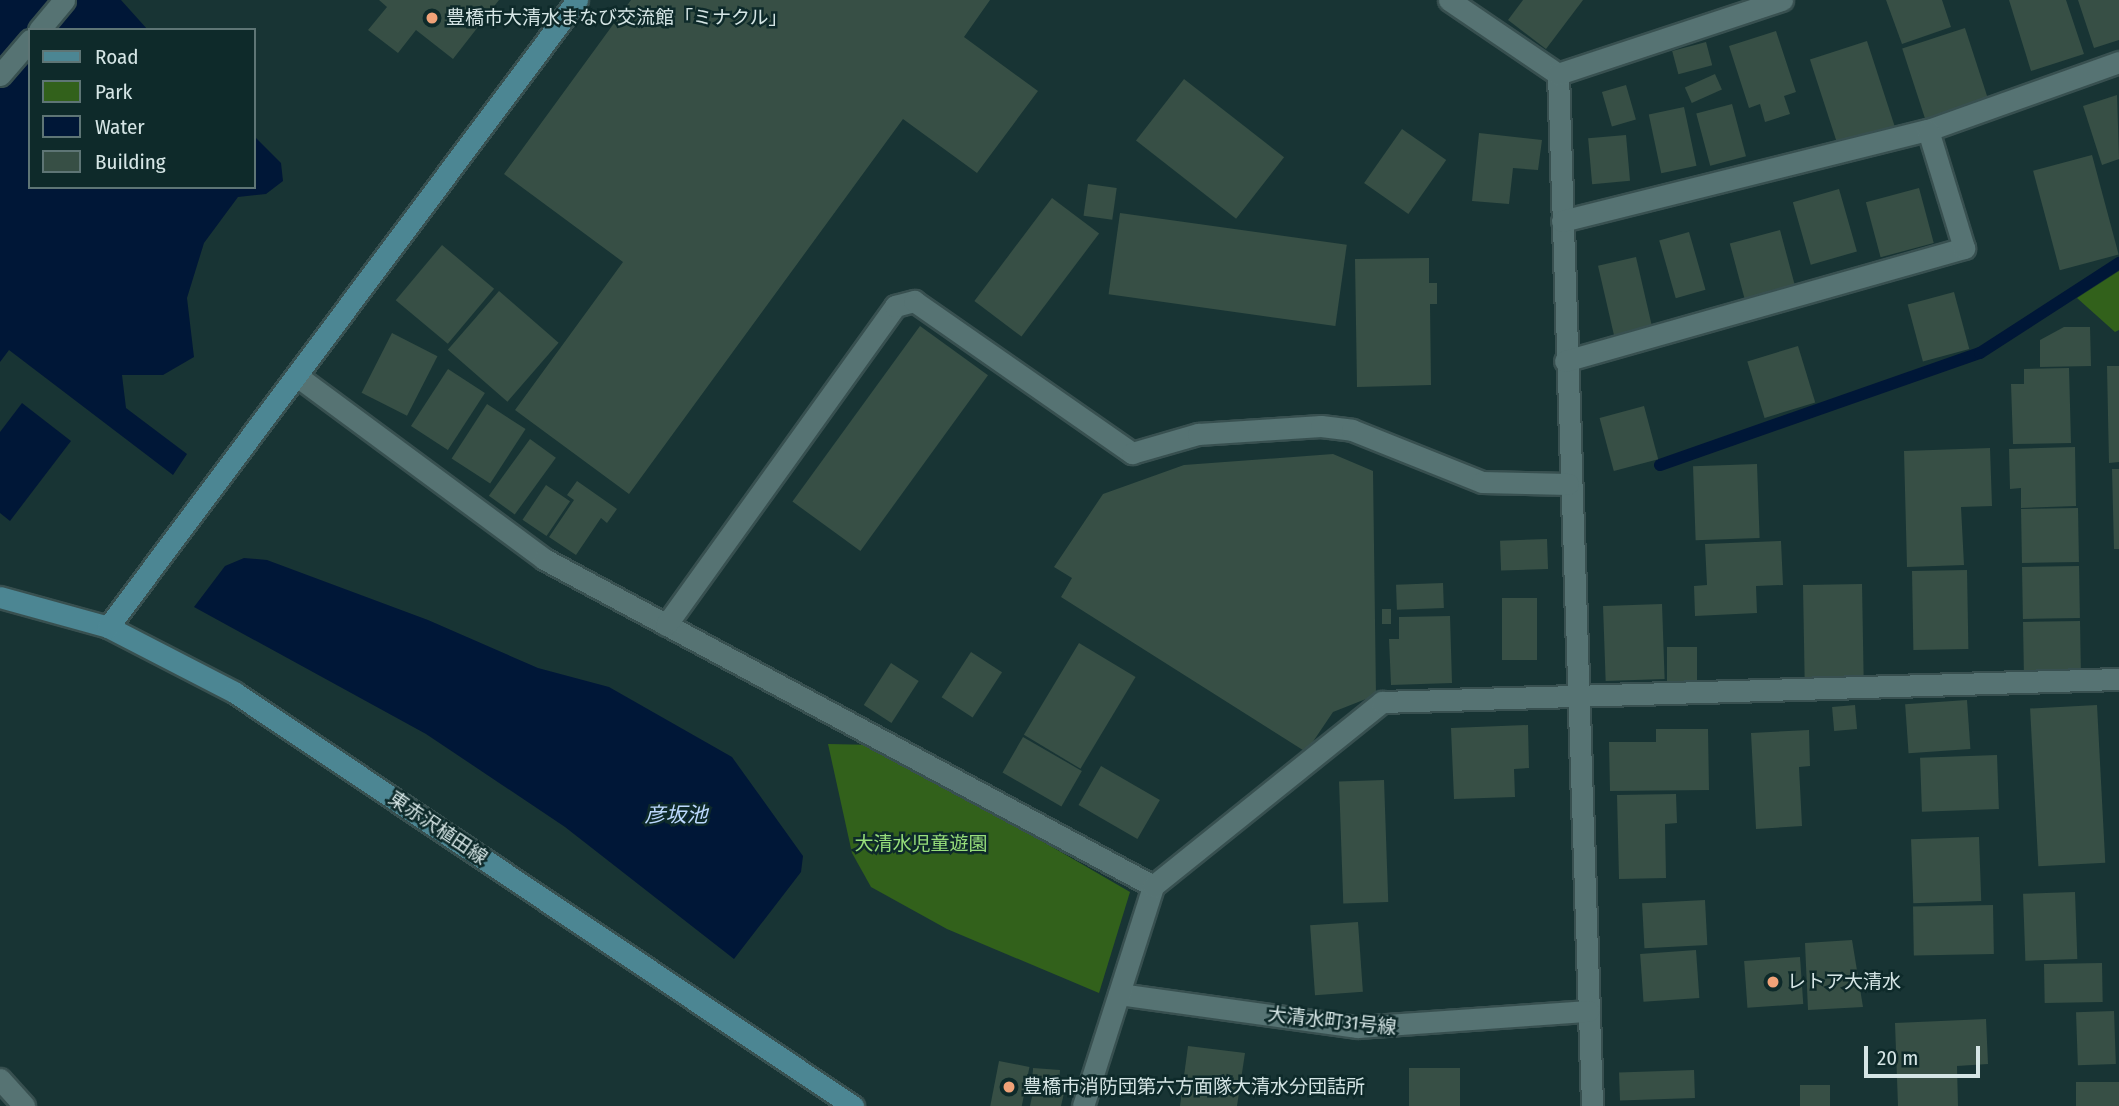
<!DOCTYPE html>
<html>
<head>
<meta charset="utf-8">
<style>
  body { margin:0 }
  #map { position:relative; width:2119px; height:1106px; overflow:hidden; background:#183434; font-family:"Fira Sans Condensed","Noto Sans JP",sans-serif }
  div>[style] { position:absolute }
  .green>* { inset:0; background:#32611b }
  .water>* { inset:0; background:#001737 }
  .stream>* { height:12px; margin:-6px; padding:0 6px; transform-origin:6px; border-radius:6px; background:#001737 }
  .building>* { inset:0; background:#374f45; transform-origin:0 0 }
  .roads { filter:drop-shadow(2px 0 #385050) drop-shadow(-2px 0 #385050) drop-shadow(0 2px #385050) drop-shadow(0 -2px #385050) }
  .street>* { height:21px; margin:-10.5px; padding:0 10.5px; transform-origin:10.5px; border-radius:10.5px; background:#567373 }
  .secondary>* { height:21px; margin:-10.5px; padding:0 10.5px; transform-origin:10.5px; border-radius:10.5px; background:#4c8693 }
  .dots>* { width:19px; height:19px; translate:-50% -50%; box-sizing:border-box; border:4px solid #0e2a2a; border-radius:50% }
  span { translate:-50% -50%; white-space:nowrap; text-align:center; line-height:1.15; -webkit-text-stroke:5px #0e2a2a; paint-order:stroke }
  .poi-label { font-size:19px; color:#d5e5e5 }
  .left { translate:0 -50%; text-align:left }
  .street-label { font-size:19px; color:#d5e5e5 }
  .park-label { font-size:19px; color:#97de7b }
  .water-label { font-size:21px; color:#bcd9fe; font-style:italic }
  .legend { position:absolute; left:28px; top:28px; width:228px; height:161px; box-sizing:border-box; background:#0e2a2a; border:2px solid #5e7575; margin:0; padding:9px 12px; list-style:none; font-size:21px; color:#d5e5e5 }
  .legend li { display:flex; align-items:center; gap:14px; height:35px }
  .legend b { width:35px; border:2px solid #5e7575 }
  .scale { position:absolute; left:1864px; top:1046px; width:116px; height:32px; box-sizing:border-box; border:4px solid #d5e5e5; border-top:0; padding-left:9px; font-size:21px; line-height:24px; white-space:nowrap; color:#d5e5e5; -webkit-text-stroke:5px #0e2a2a; paint-order:stroke }
</style>
</head>
<body>
<div id="map">
  <div class="green">
    <div style="clip-path:polygon(2119px 271px,2119px 330px,2115px 332px,2077px 298px)"></div>
    <div style="clip-path:polygon(828px 744px,876px 745px,1130px 892px,1099px 993px,947px 929px,871px 887px,852px 853px)"></div>
  </div>
  <div class="water">
    <div style="clip-path:polygon(0 0,121px 0,148px 30px,30px 30px,30px 187px,254px 187px,254px 136px,281px 163px,283px 181px,266px 194px,238px 197px,204px 243px,187px 298px,194px 357px,163px 375px,122px 375px,126px 408px,187px 454px,173px 475px,9px 350px,0 362px)"></div>
    <div style="clip-path:polygon(22px 403px,71px 441px,10px 521px,0 513px,0 432px)"></div>
    <div style="clip-path:polygon(244px 558px,267px 560px,428px 620px,538px 668px,609px 687px,732px 757px,803px 856px,801px 872px,734px 959px,565px 827px,426px 734px,194px 607px,225px 566px)"></div>
  </div>
  <div class="stream">
    <div style="left:1660px;top:465px;width:339px;rotate:-19.3deg"></div>
    <div style="left:1980px;top:353px;width:166px;rotate:-32.9deg"></div>
  </div>
  <div class="building">
    <div style="clip-path:polygon(379px 0,499px 0,453px 59px,416px 30px,398px 53px,368px 30px,387px 7px)"></div>
    <div style="clip-path:polygon(631px 0,990px 0,964px 37px,1038px 91px,977px 173px,903px 119px,629px 494px,515px 410px,623px 262px,504px 174px)"></div>
    <div style="clip-path:polygon(1523px 0,1583px 0,1546px 49px,1508px 20px)"></div>
    <div style="clip-path:polygon(1886px 0,1942px 0,1951px 27px,1902px 44px)"></div>
    <div style="clip-path:polygon(2009px 0,2066px 0,2084px 54px,2031px 71px)"></div>
    <div style="clip-path:polygon(2078px 0,2119px 0,2119px 40px,2094px 48px)"></div>
    <div style="left:1965px;top:28px;width:74px;height:66px;rotate:72deg"></div>
    <div style="clip-path:polygon(1776px 31px,1796px 92px,1784px 96px,1790px 114px,1765px 122px,1760px 104px,1749px 108px,1729px 46px)"></div>
    <div style="left:1867px;top:41px;width:89px;height:60px;rotate:72deg"></div>
    <div style="left:1706px;top:42px;width:24px;height:35px;rotate:75deg"></div>
    <div style="left:1715px;top:74px;width:17px;height:33px;rotate:66deg"></div>
    <div style="left:1184px;top:79px;width:127px;height:78px;rotate:38deg"></div>
    <div style="left:1626px;top:85px;width:36px;height:25px;rotate:74deg"></div>
    <div style="clip-path:polygon(2117px 95px,2119px 159px,2102px 165px,2083px 106px)"></div>
    <div style="left:1732px;top:104px;width:54px;height:37px;rotate:75deg"></div>
    <div style="left:1684px;top:107px;width:60px;height:36px;rotate:78deg"></div>
    <div style="left:1402px;top:129px;width:54px;height:66px;rotate:35deg"></div>
    <div style="clip-path:polygon(1479px 133px,1542px 140px,1538px 170px,1513px 168px,1509px 204px,1472px 201px)"></div>
    <div style="left:1626px;top:135px;width:46px;height:38px;rotate:85deg"></div>
    <div style="left:2092px;top:155px;width:103px;height:61px;rotate:75deg"></div>
    <div style="left:1088px;top:184px;width:29px;height:32px;rotate:8deg"></div>
    <div style="left:1919px;top:188px;width:57px;height:55px;rotate:75deg"></div>
    <div style="left:1839px;top:189px;width:65px;height:48px;rotate:74deg"></div>
    <div style="left:1052px;top:198px;width:59px;height:129px;rotate:37deg"></div>
    <div style="left:1120px;top:213px;width:229px;height:82px;rotate:8deg"></div>
    <div style="left:1780px;top:230px;width:63px;height:52px;rotate:75deg"></div>
    <div style="left:1689px;top:232px;width:60px;height:31px;rotate:74deg"></div>
    <div style="left:442px;top:245px;width:68px;height:72px;rotate:40deg"></div>
    <div style="left:1636px;top:257px;width:73px;height:39px;rotate:77deg"></div>
    <div style="clip-path:polygon(1429px 258px,1429px 283px,1437px 283px,1437px 304px,1430px 304px,1431px 385px,1357px 387px,1355px 259px)"></div>
    <div style="left:499px;top:291px;width:79px;height:78px;rotate:41deg"></div>
    <div style="left:1954px;top:292px;width:59px;height:48px;rotate:75deg"></div>
    <div style="left:920px;top:326px;width:84px;height:217px;rotate:36deg"></div>
    <div style="clip-path:polygon(2064px 327px,2090px 327px,2091px 366px,2040px 367px,2040px 340px)"></div>
    <div style="left:392px;top:333px;width:51px;height:67px;rotate:27deg"></div>
    <div style="left:1798px;top:346px;width:59px;height:53px;rotate:73deg"></div>
    <div style="clip-path:polygon(2107px 366px,2119px 366px,2119px 462px,2109px 463px)"></div>
    <div style="clip-path:polygon(2069px 368px,2071px 443px,2013px 444px,2011px 384px,2024px 384px,2024px 369px)"></div>
    <div style="left:448px;top:369px;width:44px;height:68px;rotate:33deg"></div>
    <div style="left:487px;top:404px;width:46px;height:65px;rotate:33deg"></div>
    <div style="left:1644px;top:406px;width:55px;height:46px;rotate:75deg"></div>
    <div style="left:530px;top:439px;width:32px;height:70px;rotate:36deg"></div>
    <div style="clip-path:polygon(2075px 447px,2076px 506px,2021px 508px,2021px 488px,2010px 489px,2009px 449px)"></div>
    <div style="clip-path:polygon(1990px 448px,1992px 506px,1961px 507px,1964px 565px,1907px 567px,1904px 451px)"></div>
    <div style="clip-path:polygon(1333px 454px,1373px 471px,1376px 695px,1333px 712px,1306px 752px,1061px 597px,1072px 578px,1054px 567px,1103px 494px,1184px 465px)"></div>
    <div style="left:1757px;top:464px;width:74px;height:64px;rotate:88deg"></div>
    <div style="clip-path:polygon(2112px 469px,2119px 469px,2119px 549px,2114px 549px)"></div>
    <div style="clip-path:polygon(577px 481px,617px 509px,607px 523px,601px 518px,576px 555px,549px 537px,574px 500px,567px 495px)"></div>
    <div style="left:546px;top:485px;width:29px;height:42px;rotate:34deg"></div>
    <div style="left:2078px;top:508px;width:54px;height:57px;rotate:89deg"></div>
    <div style="left:1547px;top:539px;width:30px;height:47px;rotate:88deg"></div>
    <div style="clip-path:polygon(1781px 541px,1783px 585px,1756px 586px,1757px 613px,1695px 616px,1694px 586px,1707px 585px,1705px 544px)"></div>
    <div style="left:2079px;top:566px;width:52px;height:57px;rotate:89deg"></div>
    <div style="left:1967px;top:570px;width:79px;height:55px;rotate:89deg"></div>
    <div style="left:1443px;top:583px;width:25px;height:47px;rotate:88deg"></div>
    <div style="left:1862px;top:584px;width:96px;height:59px;rotate:89deg"></div>
    <div style="left:1502px;top:598px;width:35px;height:62px"></div>
    <div style="left:1662px;top:604px;width:75px;height:59px;rotate:88deg"></div>
    <div style="left:1382px;top:609px;width:9px;height:15px"></div>
    <div style="clip-path:polygon(1450px 616px,1452px 683px,1391px 685px,1389px 639px,1399px 639px,1399px 617px)"></div>
    <div style="left:2080px;top:621px;width:53px;height:57px;rotate:89deg"></div>
    <div style="left:1079px;top:643px;width:66px;height:107px;rotate:31deg"></div>
    <div style="left:1697px;top:647px;width:34px;height:30px;rotate:90deg"></div>
    <div style="left:971px;top:652px;width:37px;height:54px;rotate:33deg"></div>
    <div style="left:891px;top:663px;width:33px;height:50px;rotate:33deg"></div>
    <div style="left:1967px;top:700px;width:49px;height:62px;rotate:86deg"></div>
    <div style="left:1855px;top:705px;width:24px;height:23px;rotate:85deg"></div>
    <div style="left:2097px;top:705px;width:158px;height:67px;rotate:87deg"></div>
    <div style="clip-path:polygon(1528px 725px,1529px 768px,1514px 769px,1515px 797px,1454px 799px,1451px 728px)"></div>
    <div style="clip-path:polygon(1656px 729px,1708px 729px,1709px 790px,1610px 791px,1609px 742px,1656px 742px)"></div>
    <div style="clip-path:polygon(1809px 730px,1810px 766px,1799px 767px,1802px 826px,1756px 829px,1751px 733px)"></div>
    <div style="left:1023px;top:737px;width:68px;height:41px;rotate:30deg"></div>
    <div style="left:1997px;top:755px;width:54px;height:77px;rotate:88deg"></div>
    <div style="left:1101px;top:766px;width:68px;height:45px;rotate:30deg"></div>
    <div style="left:1384px;top:780px;width:122px;height:45px;rotate:88deg"></div>
    <div style="clip-path:polygon(1676px 794px,1677px 823px,1665px 824px,1666px 878px,1619px 879px,1617px 795px)"></div>
    <div style="left:1979px;top:837px;width:64px;height:68px;rotate:88deg"></div>
    <div style="left:2075px;top:892px;width:67px;height:52px;rotate:88deg"></div>
    <div style="left:1705px;top:900px;width:45px;height:63px;rotate:87deg"></div>
    <div style="left:1993px;top:905px;width:49px;height:80px;rotate:89deg"></div>
    <div style="left:1358px;top:922px;width:70px;height:48px;rotate:86deg"></div>
    <div style="clip-path:polygon(1852px 940px,1863px 1007px,1808px 1010px,1805px 943px)"></div>
    <div style="left:1696px;top:950px;width:48px;height:56px;rotate:86deg"></div>
    <div style="left:1800px;top:957px;width:47px;height:56px;rotate:86deg"></div>
    <div style="left:2102px;top:963px;width:39px;height:58px;rotate:89deg"></div>
    <div style="left:2114px;top:1011px;width:53px;height:38px;rotate:88deg"></div>
    <div style="clip-path:polygon(1986px 1019px,1988px 1064px,1957px 1066px,1958px 1106px,1898px 1106px,1895px 1023px)"></div>
    <div style="clip-path:polygon(1188px 1046px,1245px 1053px,1237px 1106px,1180px 1106px)"></div>
    <div style="left:999px;top:1061px;width:31px;height:46px;rotate:11deg"></div>
    <div style="left:1409px;top:1068px;width:51px;height:38px"></div>
    <div style="left:1060px;top:1070px;width:15px;height:27px;rotate:94deg"></div>
    <div style="left:1694px;top:1070px;width:28px;height:75px;rotate:88deg"></div>
    <div style="left:2119px;top:1082px;width:24px;height:43px;rotate:90deg"></div>
    <div style="left:1800px;top:1085px;width:30px;height:21px"></div>
    <div style="clip-path:polygon(1034px 1087px,1064px 1093px,1061px 1106px,1030px 1106px)"></div>
  </div>
  <div class="roads">
    <div class="street">
      <div style="left:1449px;top:0;width:132px;rotate:34.2deg"></div>
      <div style="left:1558px;top:74px;width:1033px;rotate:88.11deg"></div>
      <div style="left:39px;top:30px;width:39px;rotate:-50deg"></div>
      <div style="left:1558px;top:74px;width:236px;rotate:-18.3deg"></div>
      <div style="left:0;top:75px;width:46px;rotate:-49.4deg"></div>
      <div style="left:1562px;top:221px;width:377px;rotate:-14deg"></div>
      <div style="left:1928px;top:130px;width:203px;rotate:-19.6deg"></div>
      <div style="left:1565px;top:361px;width:415px;rotate:-15.8deg"></div>
      <div style="left:1964px;top:248px;width:123px;rotate:-107deg"></div>
      <div style="left:297px;top:376px;width:307px;rotate:36.5deg"></div>
      <div style="left:544px;top:559px;width:691px;rotate:28.23deg"></div>
      <div style="left:666px;top:625px;width:393px;rotate:-54.3deg"></div>
      <div style="left:895px;top:306px;width:20px;rotate:-15deg"></div>
      <div style="left:914px;top:301px;width:266px;rotate:34.9deg"></div>
      <div style="left:1132px;top:453px;width:69px;rotate:-16.1deg"></div>
      <div style="left:1198px;top:434px;width:123px;rotate:-3.7deg"></div>
      <div style="left:1321px;top:426px;width:31px;rotate:7deg"></div>
      <div style="left:1352px;top:430px;width:140px;rotate:21.8deg"></div>
      <div style="left:1482px;top:482px;width:86px;rotate:1.3deg"></div>
      <div style="left:1119px;top:994px;width:241px;rotate:7.9deg"></div>
      <div style="left:1358px;top:1027px;width:231px;rotate:-4deg"></div>
      <div style="left:0;top:1079px;width:36px;rotate:48deg"></div>
      <div style="left:1083px;top:1106px;width:231px;rotate:-72.3deg"></div>
      <div style="left:1153px;top:886px;width:294px;rotate:-38.8deg"></div>
      <div style="left:1382px;top:702px;width:737px;rotate:-1.79deg"></div>
    </div>
    <div class="secondary">
      <div style="left:0;top:597px;width:112px;rotate:15.5deg"></div>
      <div style="left:108px;top:627px;width:142px;rotate:27.3deg"></div>
      <div style="left:234px;top:692px;width:745px;rotate:33.78deg"></div>
      <div style="left:108px;top:627px;width:783px;rotate:-53.2deg"></div>
    </div>
  </div>
  <div class="dots">
    <div style="left:432px;top:18px;background:#f0a278"></div>
    <div style="left:1773px;top:982px;background:#f0a278"></div>
    <div style="left:1009px;top:1087px;background:#f0a278"></div>
  </div>
  <div class="poi-label">
    <span class="left" style="left:446px;top:18px">豊橋市大清水まなび交流館「ミナクル」</span>
    <span class="left" style="left:1787px;top:982px">レトア大清水</span>
    <span class="left" style="left:1023px;top:1087px">豊橋市消防団第六方面隊大清水分団詰所</span>
  </div>
  <div class="street-label">
    <span style="left:438px;top:828px;rotate:34deg">東赤沢植田線</span>
    <span style="left:1332px;top:1021px;rotate:6deg">大清水町31号線</span>
  </div>
  <div class="park-label">
    <span style="left:921px;top:844px">大清水児童遊園</span>
  </div>
  <div class="water-label">
    <span style="left:676px;top:815px">彦坂池</span>
  </div>
  <ul class="legend">
  <li><b style="height:9px;background:#4c8693"></b>Road</li>
  <li><b style="height:19px;background:#32611b"></b>Park</li>
  <li><b style="height:19px;background:#001737"></b>Water</li>
  <li><b style="height:19px;background:#374f45"></b>Building</li>
  </ul>
  <div class="scale">20 m</div>
</div>
</body>
</html>
